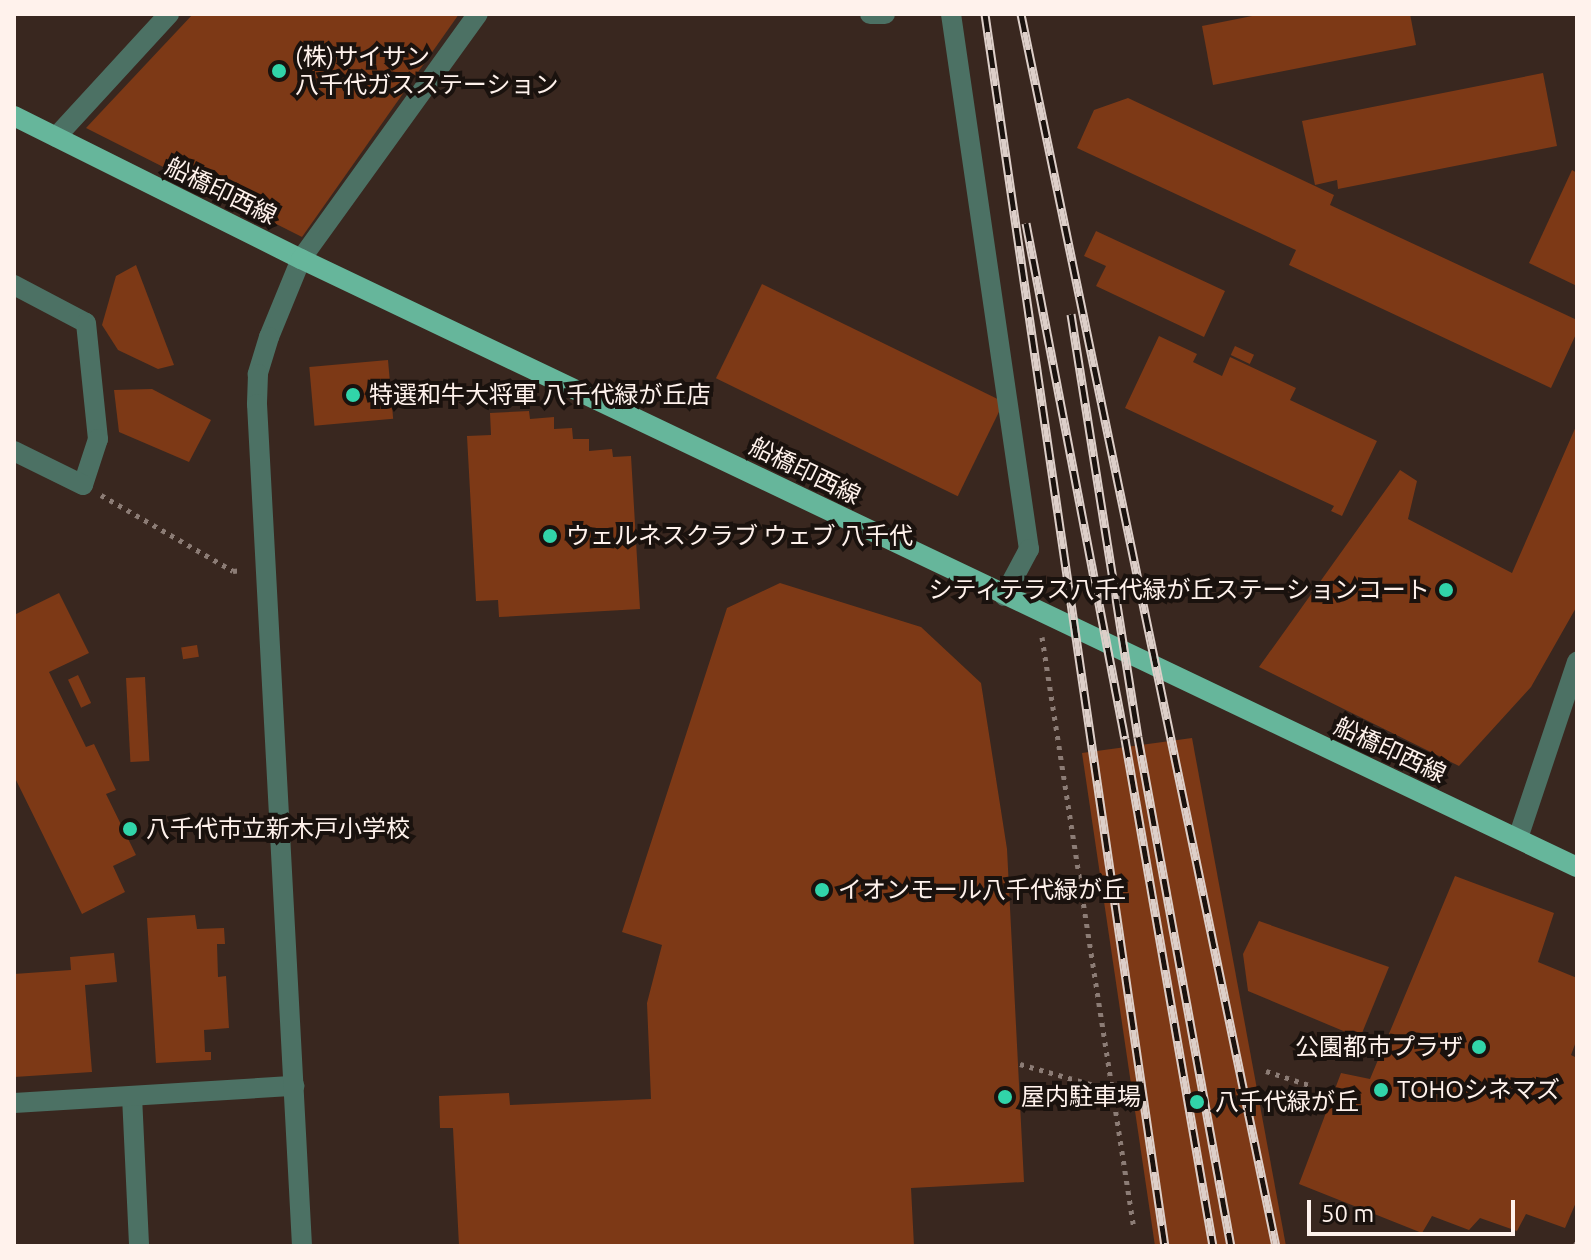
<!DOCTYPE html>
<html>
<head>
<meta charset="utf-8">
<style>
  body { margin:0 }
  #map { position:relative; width:1591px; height:1260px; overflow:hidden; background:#39271f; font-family:Ubuntu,"Noto Sans JP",sans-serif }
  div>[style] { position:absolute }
  .building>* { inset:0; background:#7d3916; transform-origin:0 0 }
  .path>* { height:5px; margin-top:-2.5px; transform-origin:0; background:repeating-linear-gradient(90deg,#8c7c75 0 4px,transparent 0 10px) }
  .minor>* { height:20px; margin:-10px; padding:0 10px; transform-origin:10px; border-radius:10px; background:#4c7164 }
  .tertiary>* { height:20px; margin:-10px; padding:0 10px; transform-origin:10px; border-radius:10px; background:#4c7164 }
  .primary>* { height:20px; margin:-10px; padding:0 10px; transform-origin:10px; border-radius:10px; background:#66b69b }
  .rail>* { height:9px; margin-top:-4.5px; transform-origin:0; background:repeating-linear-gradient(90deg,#1a120e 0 18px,#ddcfc9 0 36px); box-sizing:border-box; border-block:2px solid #ddcfc9 }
  .dots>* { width:22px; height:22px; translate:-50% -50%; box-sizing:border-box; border:4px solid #1a120e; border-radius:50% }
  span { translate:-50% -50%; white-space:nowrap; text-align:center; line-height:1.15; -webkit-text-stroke:8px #1a120e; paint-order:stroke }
  .poi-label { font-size:24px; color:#fff2ec }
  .left { translate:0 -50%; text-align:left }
  .right { translate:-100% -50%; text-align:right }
  .street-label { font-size:24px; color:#fff2ec }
  .frame { position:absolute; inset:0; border:16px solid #fff2ec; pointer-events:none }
  .scale { position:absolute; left:1307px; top:1200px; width:208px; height:36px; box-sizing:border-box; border:4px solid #fff2ec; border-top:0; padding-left:10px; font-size:24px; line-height:28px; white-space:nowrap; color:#fff2ec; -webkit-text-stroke:6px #1a120e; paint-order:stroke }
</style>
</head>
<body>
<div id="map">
  <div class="building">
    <div style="clip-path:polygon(193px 14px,459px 14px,302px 237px,86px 128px)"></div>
    <div style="clip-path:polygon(1262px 14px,1410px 14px,1416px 45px,1213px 85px,1202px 26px)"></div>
    <div style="clip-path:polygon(1543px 73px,1557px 146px,1338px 189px,1337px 180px,1315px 185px,1302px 121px)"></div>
    <div style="clip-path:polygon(1128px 98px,1334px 195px,1330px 205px,1577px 320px,1577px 332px,1551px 388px,1289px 265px,1296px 250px,1077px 148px,1094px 110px)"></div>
    <div style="clip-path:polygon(1572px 170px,1577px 173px,1577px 286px,1529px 263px)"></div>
    <div style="clip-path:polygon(1096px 231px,1225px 291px,1204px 337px,1096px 286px,1106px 266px,1084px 256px)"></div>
    <div style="clip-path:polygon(136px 265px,174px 365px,158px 369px,118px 350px,102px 325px,116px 276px)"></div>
    <div style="left:762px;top:284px;width:269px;height:105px;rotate:26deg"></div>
    <div style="clip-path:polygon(1159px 336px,1197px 354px,1193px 362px,1222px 376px,1230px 357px,1296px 388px,1290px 400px,1377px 441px,1342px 516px,1331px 511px,1334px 506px,1125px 408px)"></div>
    <div style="left:1235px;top:346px;width:21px;height:10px;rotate:25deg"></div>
    <div style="left:388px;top:360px;width:59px;height:79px;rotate:85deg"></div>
    <div style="clip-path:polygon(152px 389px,211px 420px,189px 462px,119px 432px,114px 390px)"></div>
    <div style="clip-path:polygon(529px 411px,530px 419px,554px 417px,554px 429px,572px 428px,573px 439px,589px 439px,589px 451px,612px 449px,613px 457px,631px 456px,640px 609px,499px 617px,498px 600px,476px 601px,467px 436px,491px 435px,490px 413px)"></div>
    <div style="clip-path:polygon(1577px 424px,1577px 606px,1531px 687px,1459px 766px,1259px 667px,1400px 470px,1417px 481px,1408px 519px,1512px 573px)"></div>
    <div style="clip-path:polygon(780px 583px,921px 627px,981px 683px,1007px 849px,1024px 1182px,911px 1188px,914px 1246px,459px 1246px,453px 1128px,440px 1128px,439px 1096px,509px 1093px,510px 1105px,651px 1099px,647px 1003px,662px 945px,622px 932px,727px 608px)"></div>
    <div style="clip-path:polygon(59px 593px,89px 653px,49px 672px,86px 747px,94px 744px,116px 790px,106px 794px,136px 855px,113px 866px,125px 892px,82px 914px,14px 776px,14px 615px)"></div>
    <div style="left:197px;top:645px;width:12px;height:16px;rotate:81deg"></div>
    <div style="left:78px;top:675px;width:31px;height:11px;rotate:65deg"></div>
    <div style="left:145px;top:677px;width:84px;height:19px;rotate:87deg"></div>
    <div style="clip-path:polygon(1192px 738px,1286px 1246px,1155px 1246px,1082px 753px)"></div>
    <div style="clip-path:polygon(1455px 876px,1554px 913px,1538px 962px,1577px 978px,1577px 1039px,1571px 1055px,1577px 1058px,1577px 1200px,1565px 1228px,1526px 1214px,1517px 1231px,1480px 1218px,1469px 1230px,1432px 1216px,1422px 1233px,1299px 1184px,1341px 1073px,1370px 1079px)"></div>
    <div style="clip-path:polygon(195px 915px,197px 929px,224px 928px,225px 944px,217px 944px,218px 977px,226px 976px,229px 1028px,204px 1030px,205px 1052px,211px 1052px,211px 1060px,156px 1063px,147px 918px)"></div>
    <div style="clip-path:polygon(1259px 921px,1389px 967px,1360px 1038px,1248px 991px,1243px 954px)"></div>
    <div style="clip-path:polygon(114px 953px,117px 982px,85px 985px,92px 1072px,14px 1077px,14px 974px,71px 970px,70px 957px)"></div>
  </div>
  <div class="path">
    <div style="left:101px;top:495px;width:152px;rotate:29.9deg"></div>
    <div style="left:233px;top:571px;width:9px;rotate:-6deg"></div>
    <div style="left:1042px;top:637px;width:599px;rotate:81.17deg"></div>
    <div style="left:1020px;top:1064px;width:99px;rotate:15.9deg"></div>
    <div style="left:1266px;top:1071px;width:45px;rotate:18deg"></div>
    <div style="left:1575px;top:1246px;width:4px;rotate:-63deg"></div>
  </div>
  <div class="minor">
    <div style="left:870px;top:14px;width:15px"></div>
    <div style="left:951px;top:14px;width:541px;rotate:81.71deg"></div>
    <div style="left:1029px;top:549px;width:53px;rotate:118deg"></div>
    <div style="left:56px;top:137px;width:167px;rotate:-47.4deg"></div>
    <div style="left:301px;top:259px;width:302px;rotate:-54.2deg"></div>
    <div style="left:14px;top:285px;width:81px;rotate:27.8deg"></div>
    <div style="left:86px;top:323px;width:117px;rotate:84.1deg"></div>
    <div style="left:98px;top:439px;width:48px;rotate:108.1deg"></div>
    <div style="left:83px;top:485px;width:77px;rotate:-153.8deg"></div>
    <div style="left:132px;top:1096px;width:150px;rotate:87.3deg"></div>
    <div style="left:14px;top:1103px;width:281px;rotate:-3.5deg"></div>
  </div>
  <div class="tertiary">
    <div style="left:301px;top:259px;width:84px;rotate:112.3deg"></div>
    <div style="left:269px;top:337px;width:39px;rotate:107deg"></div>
    <div style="left:258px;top:374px;width:30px;rotate:92deg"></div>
    <div style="left:257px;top:404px;width:843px;rotate:86.94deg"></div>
    <div style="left:1518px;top:838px;width:186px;rotate:-71.5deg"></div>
  </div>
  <div class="primary">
    <div style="left:14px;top:116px;width:321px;rotate:26.5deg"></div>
    <div style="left:301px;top:259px;width:1413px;rotate:25.48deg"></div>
  </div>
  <div class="rail">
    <div style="left:985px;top:14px;width:1245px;rotate:81.69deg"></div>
    <div style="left:1021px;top:14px;width:1258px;rotate:78.31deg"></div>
    <div style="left:1026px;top:223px;width:525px;rotate:79.14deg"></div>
    <div style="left:1125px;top:739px;width:515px;rotate:80.15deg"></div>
    <div style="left:1071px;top:314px;width:428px;rotate:81deg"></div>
    <div style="left:1138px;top:737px;width:517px;rotate:79.65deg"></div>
  </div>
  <div class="dots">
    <div style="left:279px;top:71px;background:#31d4a9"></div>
    <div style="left:353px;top:395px;background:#31d4a9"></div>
    <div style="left:550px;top:536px;background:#31d4a9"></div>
    <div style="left:1446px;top:590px;background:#31d4a9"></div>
    <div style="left:130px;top:829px;background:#31d4a9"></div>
    <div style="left:822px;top:890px;background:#31d4a9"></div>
    <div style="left:1479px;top:1047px;background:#31d4a9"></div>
    <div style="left:1381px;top:1090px;background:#31d4a9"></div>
    <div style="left:1005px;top:1097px;background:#31d4a9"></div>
    <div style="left:1197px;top:1102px;background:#31d4a9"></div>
  </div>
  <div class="poi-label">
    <span class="left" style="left:295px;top:71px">(株)サイサン<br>八千代ガスステーション</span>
    <span class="left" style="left:369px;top:395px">特選和牛大将軍 八千代緑が丘店</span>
    <span class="left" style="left:566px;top:536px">ウェルネスクラブ ウェブ 八千代</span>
    <span class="right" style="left:1430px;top:590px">シティテラス八千代緑が丘ステーションコート</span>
    <span class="left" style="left:146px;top:829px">八千代市立新木戸小学校</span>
    <span class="left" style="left:838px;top:890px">イオンモール八千代緑が丘</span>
    <span class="right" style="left:1463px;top:1047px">公園都市プラザ</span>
    <span class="left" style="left:1397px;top:1090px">TOHOシネマズ</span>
    <span class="left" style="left:1021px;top:1097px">屋内駐車場</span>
    <span class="left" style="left:1215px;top:1102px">八千代緑が丘</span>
  </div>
  <div class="street-label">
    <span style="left:221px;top:191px;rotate:26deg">船橋印西線</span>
    <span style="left:805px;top:471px;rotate:26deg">船橋印西線</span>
    <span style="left:1390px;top:750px;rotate:25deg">船橋印西線</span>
  </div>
  <div class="frame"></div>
  <div class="scale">50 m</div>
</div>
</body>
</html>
